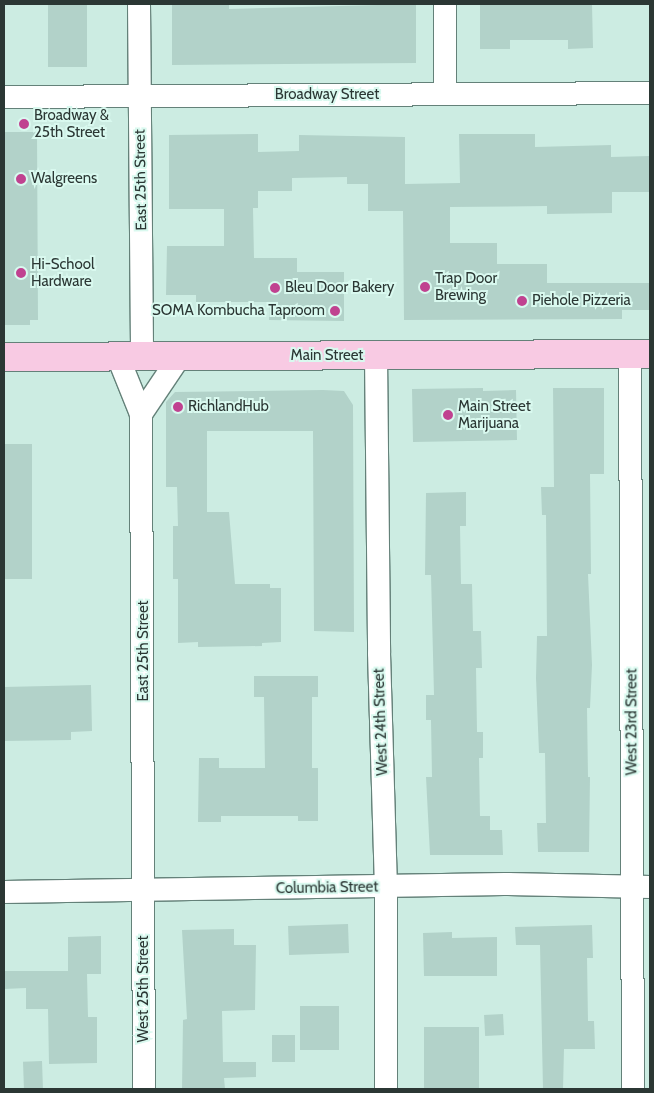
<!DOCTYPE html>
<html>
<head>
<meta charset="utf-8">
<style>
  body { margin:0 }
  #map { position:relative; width:654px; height:1093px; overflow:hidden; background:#ccece2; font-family:Cabin,sans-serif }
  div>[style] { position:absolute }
  .building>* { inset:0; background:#b2d2c9; transform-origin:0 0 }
  .roads { filter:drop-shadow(1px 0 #648179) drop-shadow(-1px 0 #648179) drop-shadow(0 1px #648179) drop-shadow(0 -1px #648179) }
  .minor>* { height:22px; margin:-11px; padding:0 11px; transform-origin:11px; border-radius:11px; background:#fff }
  .major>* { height:28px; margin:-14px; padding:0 14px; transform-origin:14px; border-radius:14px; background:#f8cae3 }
  .dots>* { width:14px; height:14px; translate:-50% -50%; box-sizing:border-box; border:2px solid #d9f9ef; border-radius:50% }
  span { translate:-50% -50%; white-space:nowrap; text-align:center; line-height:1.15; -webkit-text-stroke:4px #d9f9ef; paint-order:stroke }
  .street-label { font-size:15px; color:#2b3734 }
  .poi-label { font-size:15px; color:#2b3734 }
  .left { translate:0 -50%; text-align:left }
  .right { translate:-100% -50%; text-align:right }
  .frame { position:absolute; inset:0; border:5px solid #2b3734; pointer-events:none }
</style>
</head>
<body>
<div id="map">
  <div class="building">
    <div style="left:48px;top:4px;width:39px;height:63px"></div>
    <div style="clip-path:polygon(172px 4px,229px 4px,229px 9px,416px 4px,416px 63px,172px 65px)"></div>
    <div style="clip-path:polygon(480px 4px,592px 4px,593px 48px,568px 49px,568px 40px,510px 40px,510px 49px,480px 49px)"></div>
    <div style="clip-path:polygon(4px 132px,37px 132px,38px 320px,30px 320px,30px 325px,4px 325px)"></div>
    <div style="clip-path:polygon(258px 134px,258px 152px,299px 151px,299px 135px,405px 137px,405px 184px,460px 183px,459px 134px,535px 134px,535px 147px,611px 145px,611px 157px,650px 156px,650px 192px,612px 192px,612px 213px,547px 214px,547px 206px,450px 207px,450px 243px,497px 243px,497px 264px,547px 264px,547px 283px,650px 283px,650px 310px,622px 310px,622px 319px,404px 320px,403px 211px,368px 211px,368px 184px,347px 184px,347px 177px,292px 178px,292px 191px,258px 191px,258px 208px,253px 208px,254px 258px,297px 258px,297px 272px,344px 272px,344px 321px,269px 320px,269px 302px,196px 302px,196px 295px,166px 295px,167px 246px,224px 246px,224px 209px,169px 209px,169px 135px)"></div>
    <div style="clip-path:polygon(483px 388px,483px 391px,516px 390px,517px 440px,413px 442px,412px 389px)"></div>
    <div style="clip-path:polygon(553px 388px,604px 388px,604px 474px,590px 474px,591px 574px,588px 574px,592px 665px,590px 708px,587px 708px,588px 777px,590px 777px,589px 852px,538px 852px,537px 823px,546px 823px,545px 753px,539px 753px,536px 678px,537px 636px,547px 636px,546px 515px,542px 515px,541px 487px,554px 487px)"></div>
    <div style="clip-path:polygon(323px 390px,344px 391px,353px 405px,354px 632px,314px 631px,313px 431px,207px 431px,207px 512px,229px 512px,235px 584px,270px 584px,270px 588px,281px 588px,281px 642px,262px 643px,262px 646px,198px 647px,198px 642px,178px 643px,178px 579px,173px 579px,173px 526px,178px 526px,177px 487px,166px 487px,166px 402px,175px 392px)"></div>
    <div style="left:4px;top:444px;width:28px;height:135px"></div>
    <div style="clip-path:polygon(466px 492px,466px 526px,460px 526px,461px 584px,472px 584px,473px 631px,481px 631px,482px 668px,476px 668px,477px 732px,483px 732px,483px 758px,479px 758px,480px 816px,490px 816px,490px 830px,502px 830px,503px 855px,430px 855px,426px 777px,432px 777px,431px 720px,426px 720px,426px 695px,434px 695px,431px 575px,425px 575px,426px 493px)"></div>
    <div style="clip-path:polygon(254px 676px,318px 676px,318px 697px,312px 697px,312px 768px,318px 768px,318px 821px,298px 821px,298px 816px,221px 816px,221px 822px,198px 822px,199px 758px,219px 758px,219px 768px,265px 768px,264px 697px,254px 697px)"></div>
    <div style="clip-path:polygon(91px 685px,92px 731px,71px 732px,71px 740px,4px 741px,4px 687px)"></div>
    <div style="left:348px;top:924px;width:29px;height:60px;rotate:88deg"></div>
    <div style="clip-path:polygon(592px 925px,593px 958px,587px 958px,588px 1021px,594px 1021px,595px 1049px,564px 1049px,563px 1089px,543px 1089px,540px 945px,516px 945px,515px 927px)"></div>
    <div style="clip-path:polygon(234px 929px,234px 945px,256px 945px,255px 1010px,222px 1011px,223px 1062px,256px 1062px,256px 1077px,224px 1078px,225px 1089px,182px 1089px,183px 1020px,187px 1019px,182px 930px)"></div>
    <div style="clip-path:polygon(452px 932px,452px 938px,497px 937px,497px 976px,424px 976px,423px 933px)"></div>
    <div style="clip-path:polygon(101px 936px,101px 974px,87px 974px,88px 1017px,97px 1017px,97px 1063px,49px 1064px,48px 1009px,26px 1009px,26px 988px,4px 989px,4px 971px,68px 971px,68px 937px)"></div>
    <div style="left:300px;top:1006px;width:39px;height:44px"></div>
    <div style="left:503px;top:1014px;width:21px;height:19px;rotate:87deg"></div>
    <div style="left:424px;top:1027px;width:55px;height:62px"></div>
    <div style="left:272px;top:1035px;width:23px;height:27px"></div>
    <div style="left:42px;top:1061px;width:28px;height:19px;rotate:88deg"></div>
  </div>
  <div class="roads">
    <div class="minor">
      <div style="left:139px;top:4px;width:353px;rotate:89.5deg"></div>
      <div style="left:445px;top:4px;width:90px;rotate:90deg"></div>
      <div style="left:4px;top:97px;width:646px;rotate:-0.35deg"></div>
      <div style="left:630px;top:354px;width:735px;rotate:89.77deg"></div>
      <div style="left:376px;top:355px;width:298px;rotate:89.4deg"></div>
      <div style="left:379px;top:653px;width:233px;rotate:88.3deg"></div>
      <div style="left:386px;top:886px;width:203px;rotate:90deg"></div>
      <div style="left:118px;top:357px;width:61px;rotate:68deg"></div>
      <div style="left:141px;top:414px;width:675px;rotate:89.75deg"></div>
      <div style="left:141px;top:414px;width:70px;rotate:-56.1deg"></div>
      <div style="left:4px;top:892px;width:504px;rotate:-0.91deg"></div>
      <div style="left:508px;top:884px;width:142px;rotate:1.2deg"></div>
    </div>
    <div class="major">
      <div style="left:4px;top:357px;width:646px;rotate:-0.27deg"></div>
    </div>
  </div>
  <div class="dots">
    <div style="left:24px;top:124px;background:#c04290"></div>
    <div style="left:21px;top:179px;background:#c04290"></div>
    <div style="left:21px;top:273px;background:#c04290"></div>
    <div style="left:425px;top:287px;background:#c04290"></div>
    <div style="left:275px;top:288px;background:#c04290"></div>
    <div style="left:522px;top:301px;background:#c04290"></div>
    <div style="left:335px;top:311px;background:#c04290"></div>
    <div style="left:178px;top:407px;background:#c04290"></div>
    <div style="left:448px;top:415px;background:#c04290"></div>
  </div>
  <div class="street-label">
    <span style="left:327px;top:95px">Broadway Street</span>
    <span style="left:141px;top:180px;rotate:-91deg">East 25th Street</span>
    <span style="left:327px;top:356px">Main Street</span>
    <span style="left:144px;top:651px;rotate:-90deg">East 25th Street</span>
    <span style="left:381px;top:722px;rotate:-92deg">West 24th Street</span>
    <span style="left:632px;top:722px;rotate:-90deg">West 23rd Street</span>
    <span style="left:327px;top:888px;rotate:-1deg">Columbia Street</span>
    <span style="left:144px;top:989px;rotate:-90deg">West 25th Street</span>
  </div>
  <div class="poi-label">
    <span class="left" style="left:34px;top:124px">Broadway &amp;<br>25th Street</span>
    <span class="left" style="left:31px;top:179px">Walgreens</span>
    <span class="left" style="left:31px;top:273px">Hi-School<br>Hardware</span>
    <span class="left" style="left:435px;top:287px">Trap Door<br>Brewing</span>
    <span class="left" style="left:285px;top:288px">Bleu Door Bakery</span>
    <span class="left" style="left:532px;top:301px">Piehole Pizzeria</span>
    <span class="right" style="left:325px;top:311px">SOMA Kombucha Taproom</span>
    <span class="left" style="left:458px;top:415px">Main Street<br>Marijuana</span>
    <span class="left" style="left:188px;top:407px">RichlandHub</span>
  </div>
  <div class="frame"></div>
</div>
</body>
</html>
